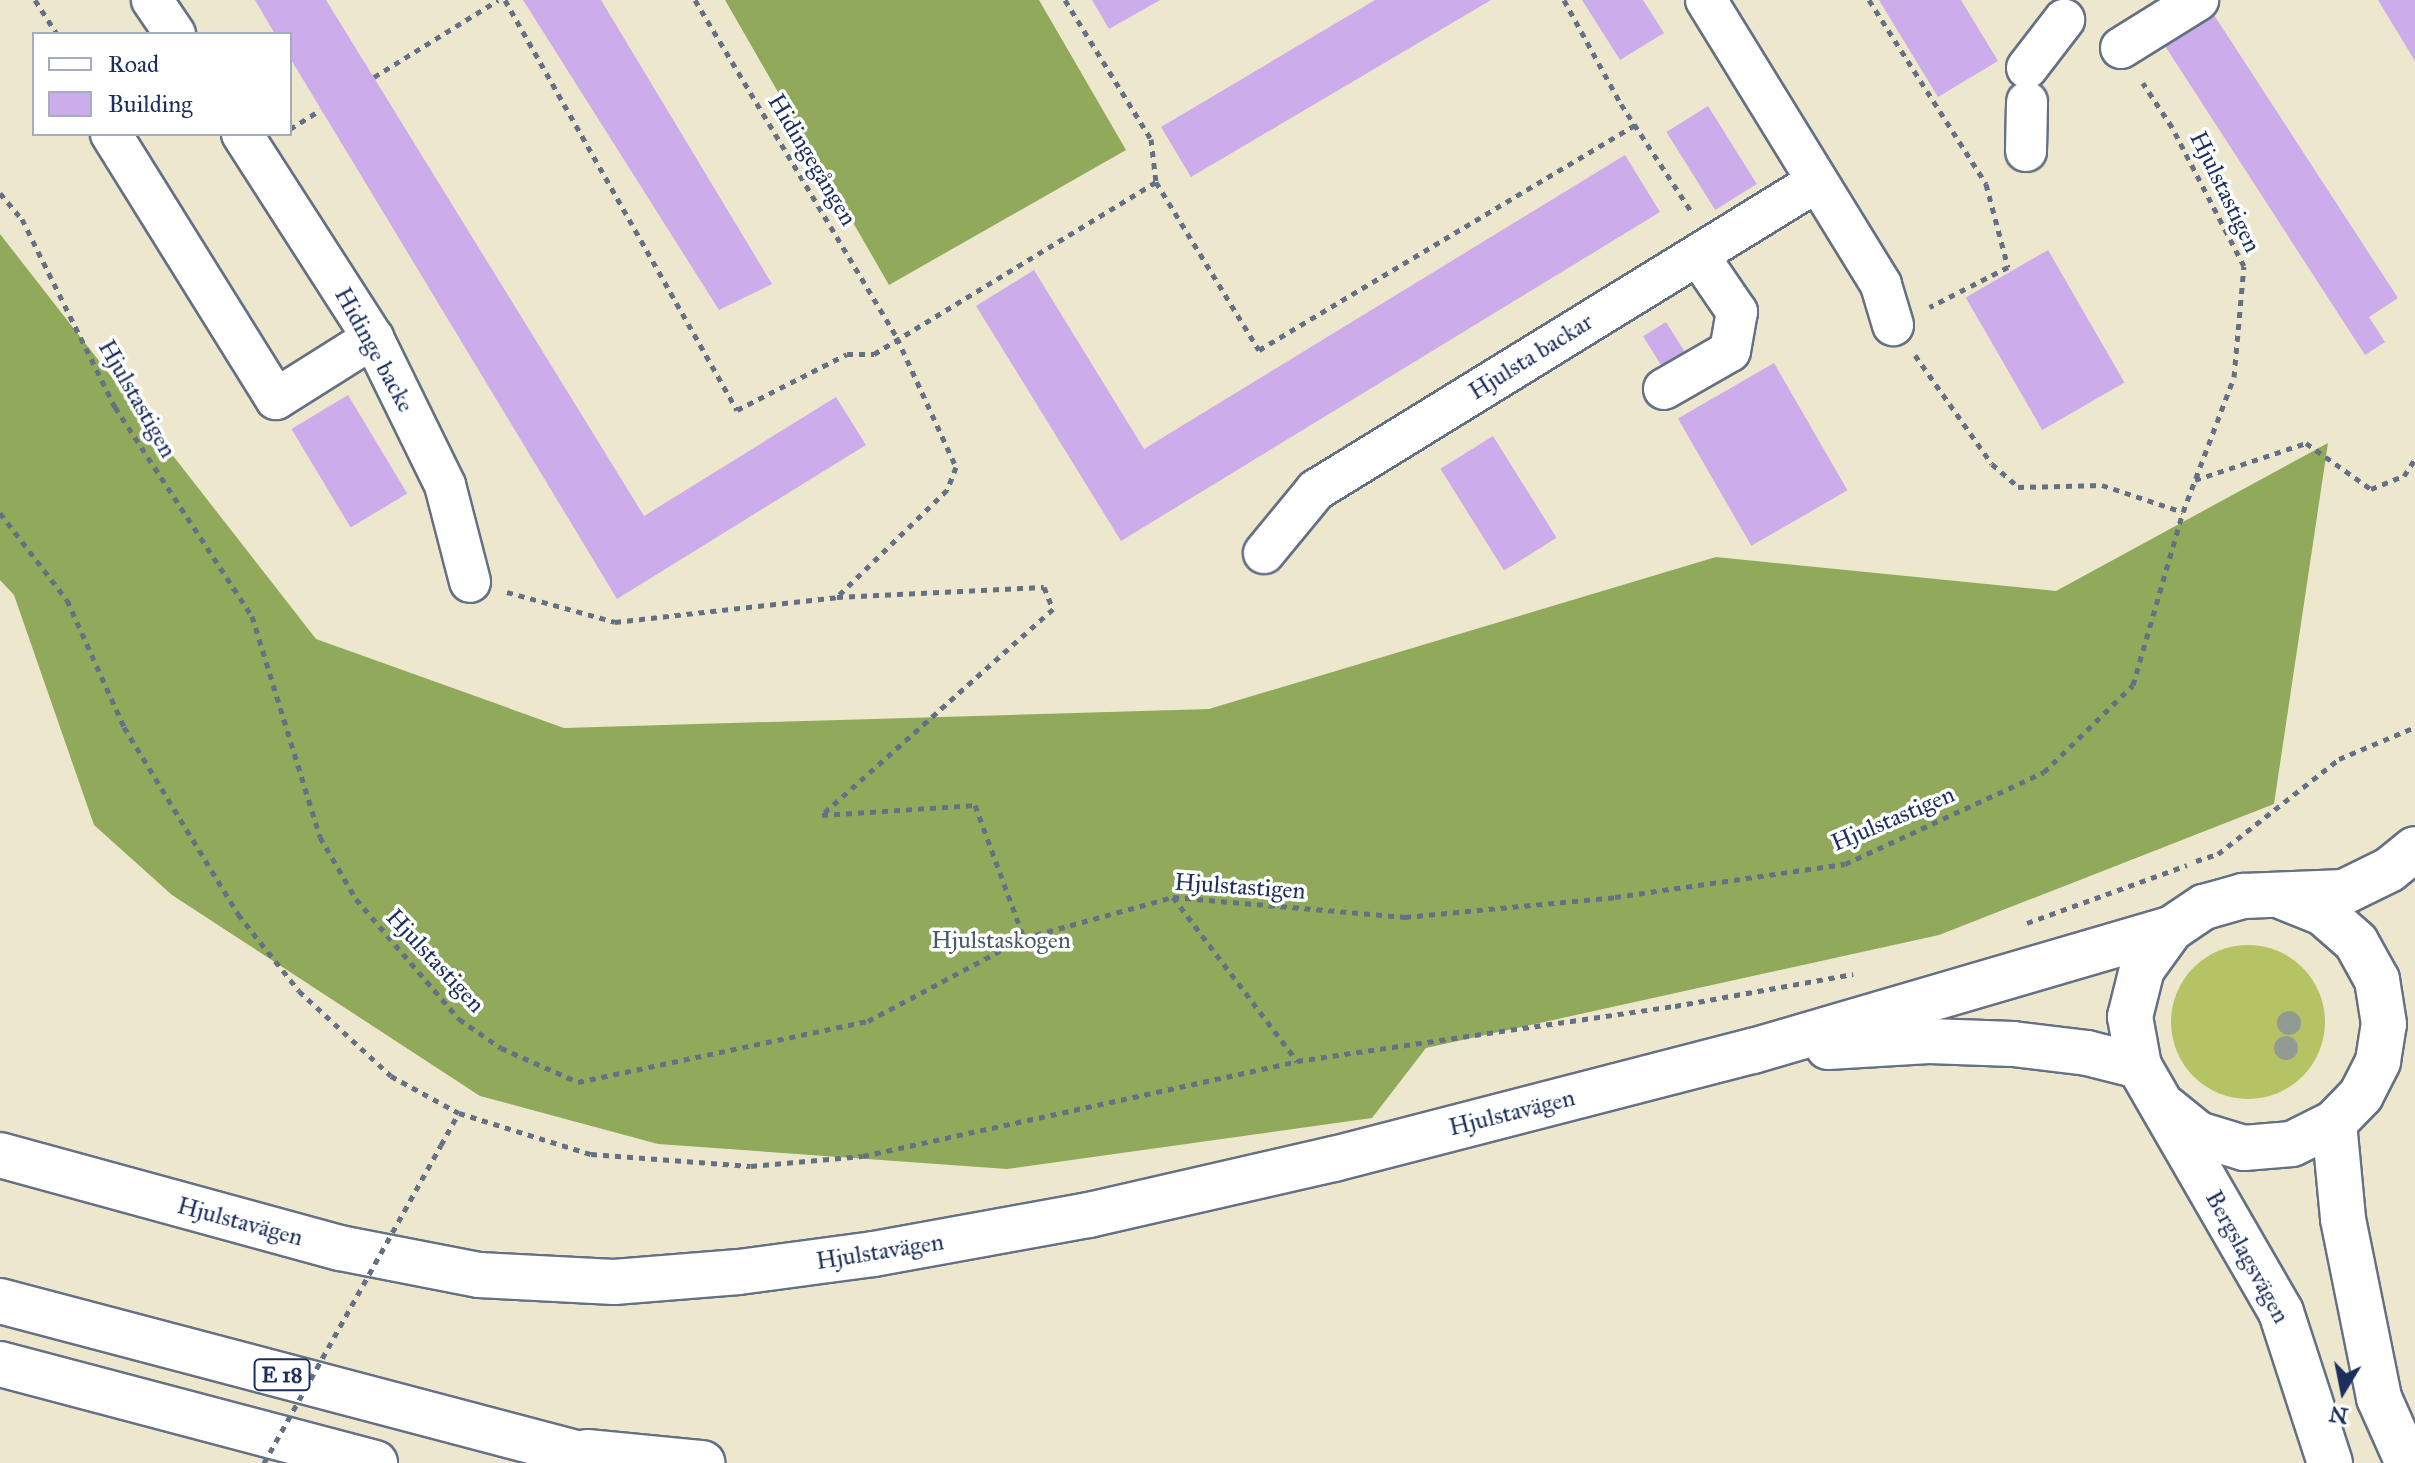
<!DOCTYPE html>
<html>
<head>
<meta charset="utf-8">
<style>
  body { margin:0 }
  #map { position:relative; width:2415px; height:1463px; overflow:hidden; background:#ede8cd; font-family:"IM FELL Great Primer",serif }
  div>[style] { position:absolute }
  .green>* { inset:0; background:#b6c365 }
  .round { border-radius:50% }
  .forest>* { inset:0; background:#90a95a }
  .building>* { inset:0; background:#ccacea; transform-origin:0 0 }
  .path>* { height:5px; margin-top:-2.5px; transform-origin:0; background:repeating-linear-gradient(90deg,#647085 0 6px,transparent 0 12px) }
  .roads { filter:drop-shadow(2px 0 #647085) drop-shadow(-2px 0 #647085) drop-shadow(0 2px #647085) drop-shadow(0 -2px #647085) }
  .minor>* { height:40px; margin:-20px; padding:0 20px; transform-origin:20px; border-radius:20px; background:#fff }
  .major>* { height:44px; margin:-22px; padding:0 22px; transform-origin:22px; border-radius:22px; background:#fff }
  .highway>* { height:44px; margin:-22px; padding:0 22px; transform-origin:22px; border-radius:22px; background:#fff }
  .path-bridge>* { height:5px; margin-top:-2.5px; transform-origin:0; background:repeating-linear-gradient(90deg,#647085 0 6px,transparent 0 12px) }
  .trees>* { width:24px; height:24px; margin:-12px; border-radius:50%; background:#939a91 }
  span { translate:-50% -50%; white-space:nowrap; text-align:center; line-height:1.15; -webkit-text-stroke:7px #fff; paint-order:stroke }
  .shield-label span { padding:2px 6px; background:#fff; border:2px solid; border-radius:6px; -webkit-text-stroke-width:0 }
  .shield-label { font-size:22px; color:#1b2f5e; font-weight:700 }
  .street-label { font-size:24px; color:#1b2f5e }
  .park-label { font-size:24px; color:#4a5b60 }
  .legend { position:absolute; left:32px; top:32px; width:260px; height:104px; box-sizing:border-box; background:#fff; border:2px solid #a4acbf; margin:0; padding:10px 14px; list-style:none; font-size:24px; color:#1b2f5e }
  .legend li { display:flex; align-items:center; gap:16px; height:40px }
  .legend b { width:40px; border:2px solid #a4acbf }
  .north { position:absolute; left:2303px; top:1351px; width:80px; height:80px; -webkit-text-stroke:6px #fff; paint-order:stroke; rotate:190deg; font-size:22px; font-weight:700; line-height:32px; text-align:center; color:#1b2f5e }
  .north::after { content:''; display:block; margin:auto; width:28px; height:36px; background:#1b2f5e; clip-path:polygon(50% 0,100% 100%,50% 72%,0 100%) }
</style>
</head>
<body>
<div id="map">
  <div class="green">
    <div class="round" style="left:2171px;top:945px;width:154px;height:154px"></div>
  </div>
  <div class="forest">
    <div style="clip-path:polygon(725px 0,1039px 0,1126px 150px,889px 285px)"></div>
    <div style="clip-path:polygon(0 234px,316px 639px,564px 728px,1209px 709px,1716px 557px,2056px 591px,2328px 443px,2274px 804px,1939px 935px,1426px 1048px,1372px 1118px,1007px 1169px,658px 1144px,480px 1096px,172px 895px,94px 825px,14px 595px,0 580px)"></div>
  </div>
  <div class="building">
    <div style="clip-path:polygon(255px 0,326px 0,644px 516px,836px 397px,866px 445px,617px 599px,290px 58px,290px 34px,275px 34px)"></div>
    <div style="clip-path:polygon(523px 0,601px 0,772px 284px,719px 310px)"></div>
    <div style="clip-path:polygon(1092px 0,1160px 0,1109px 29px)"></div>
    <div style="clip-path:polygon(1375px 0,1491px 0,1191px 177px,1161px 127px)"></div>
    <div style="clip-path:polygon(1582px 0,1643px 0,1664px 33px,1620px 60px)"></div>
    <div style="clip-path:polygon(1879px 0,1961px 0,1998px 61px,1938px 97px)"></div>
    <div style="clip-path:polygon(2378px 0,2415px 0,2415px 61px)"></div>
    <div style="clip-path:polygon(2214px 15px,2398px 298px,2369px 317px,2385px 342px,2365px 355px,2165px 46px)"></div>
    <div style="left:1708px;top:106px;width:92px;height:49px;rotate:58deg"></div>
    <div style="clip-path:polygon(1625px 155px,1660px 212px,1121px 541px,976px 306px,1034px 270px,1144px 449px)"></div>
    <div style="left:2048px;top:250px;width:153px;height:95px;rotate:60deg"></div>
    <div style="left:1666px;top:322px;width:49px;height:27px;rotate:58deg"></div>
    <div style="left:1774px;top:363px;width:147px;height:111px;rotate:60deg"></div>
    <div style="left:348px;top:395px;width:115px;height:66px;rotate:59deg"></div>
    <div style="left:1493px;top:436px;width:120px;height:62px;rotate:58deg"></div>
  </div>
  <div class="path">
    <div style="left:35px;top:0;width:40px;rotate:57.1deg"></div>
    <div style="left:505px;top:0;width:471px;rotate:60.5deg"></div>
    <div style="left:737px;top:410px;width:123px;rotate:-27deg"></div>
    <div style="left:847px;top:354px;width:27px"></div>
    <div style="left:874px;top:354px;width:330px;rotate:-31.4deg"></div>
    <div style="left:1156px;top:182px;width:197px;rotate:58.5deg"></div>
    <div style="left:1259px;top:350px;width:438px;rotate:-30.9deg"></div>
    <div style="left:695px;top:0;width:394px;rotate:59.1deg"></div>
    <div style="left:897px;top:338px;width:142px;rotate:65.4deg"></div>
    <div style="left:956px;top:467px;width:25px;rotate:111deg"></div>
    <div style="left:947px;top:490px;width:153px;rotate:135.8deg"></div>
    <div style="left:837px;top:597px;width:207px;rotate:-2.8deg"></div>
    <div style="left:1044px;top:587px;width:24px;rotate:68deg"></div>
    <div style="left:1053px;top:609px;width:310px;rotate:138.3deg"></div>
    <div style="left:822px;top:815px;width:153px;rotate:-3.7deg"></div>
    <div style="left:975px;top:805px;width:142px;rotate:69.8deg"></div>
    <div style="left:1065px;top:0;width:163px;rotate:58.3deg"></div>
    <div style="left:1151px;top:139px;width:43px;rotate:83.4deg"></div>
    <div style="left:1564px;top:0;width:119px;rotate:61.3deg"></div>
    <div style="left:1621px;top:104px;width:128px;rotate:56.8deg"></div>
    <div style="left:1869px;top:0;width:218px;rotate:57.5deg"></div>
    <div style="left:1986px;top:184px;width:86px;rotate:75.2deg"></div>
    <div style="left:2008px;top:267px;width:88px;rotate:152.9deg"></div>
    <div style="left:374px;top:77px;width:146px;rotate:-31.8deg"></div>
    <div style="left:290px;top:129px;width:36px;rotate:-32deg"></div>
    <div style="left:0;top:193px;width:34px;rotate:50deg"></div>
    <div style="left:22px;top:219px;width:210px;rotate:63.7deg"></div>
    <div style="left:115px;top:407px;width:250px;rotate:56.8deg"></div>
    <div style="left:252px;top:616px;width:231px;rotate:72.9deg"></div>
    <div style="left:320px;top:837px;width:72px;rotate:59.9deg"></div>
    <div style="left:356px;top:899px;width:158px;rotate:49.4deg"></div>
    <div style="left:459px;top:1019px;width:51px;rotate:34.6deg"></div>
    <div style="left:501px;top:1048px;width:84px;rotate:23.8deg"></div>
    <div style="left:578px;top:1082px;width:296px;rotate:-11.9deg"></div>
    <div style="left:868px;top:1021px;width:177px;rotate:-28deg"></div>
    <div style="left:1024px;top:938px;width:155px;rotate:-15.4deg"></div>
    <div style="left:1173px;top:897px;width:233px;rotate:4.9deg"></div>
    <div style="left:1405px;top:917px;width:211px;rotate:-5.4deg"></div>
    <div style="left:1615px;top:897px;width:232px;rotate:-8.2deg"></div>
    <div style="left:1845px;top:864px;width:219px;rotate:-24.8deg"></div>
    <div style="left:2044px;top:772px;width:124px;rotate:-44.3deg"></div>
    <div style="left:2133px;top:685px;width:180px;rotate:-73.9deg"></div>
    <div style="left:2183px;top:512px;width:144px;rotate:-69.3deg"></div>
    <div style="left:2234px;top:377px;width:111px;rotate:-84.9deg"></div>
    <div style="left:2244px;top:266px;width:157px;rotate:-117.4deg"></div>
    <div style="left:2172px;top:127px;width:53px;rotate:-123.4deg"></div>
    <div style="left:1915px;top:355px;width:133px;rotate:54.8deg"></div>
    <div style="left:1992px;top:464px;width:35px;rotate:41deg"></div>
    <div style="left:2018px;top:487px;width:84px;rotate:-1.4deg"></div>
    <div style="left:2102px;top:485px;width:85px;rotate:18.4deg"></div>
    <div style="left:2195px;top:480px;width:117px;rotate:-18.4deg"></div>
    <div style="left:2306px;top:443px;width:80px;rotate:35.3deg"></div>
    <div style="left:2371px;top:489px;width:35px;rotate:-22deg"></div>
    <div style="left:2404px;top:476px;width:20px;rotate:-57deg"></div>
    <div style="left:0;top:513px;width:110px;rotate:52.4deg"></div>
    <div style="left:67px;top:600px;width:139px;rotate:65.8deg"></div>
    <div style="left:124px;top:727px;width:219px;rotate:58.6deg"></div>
    <div style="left:238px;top:914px;width:98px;rotate:51.6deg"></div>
    <div style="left:299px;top:991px;width:125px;rotate:42.7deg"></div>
    <div style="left:391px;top:1076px;width:77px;rotate:28.6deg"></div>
    <div style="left:507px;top:592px;width:112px;rotate:15.5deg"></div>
    <div style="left:615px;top:622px;width:223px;rotate:-6.4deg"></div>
    <div style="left:2196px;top:861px;width:23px;rotate:-18deg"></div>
    <div style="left:2218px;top:854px;width:154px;rotate:-38.1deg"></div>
    <div style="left:2339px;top:759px;width:82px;rotate:-22.8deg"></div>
    <div style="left:1173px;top:897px;width:206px;rotate:52.9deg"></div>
    <div style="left:2027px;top:923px;width:170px;rotate:-19.9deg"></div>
    <div style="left:441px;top:1145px;width:37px;rotate:-61deg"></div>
    <div style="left:459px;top:1113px;width:138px;rotate:17.3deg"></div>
    <div style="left:591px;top:1154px;width:160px;rotate:4.3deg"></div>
    <div style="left:751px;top:1166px;width:112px;rotate:-5.1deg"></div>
    <div style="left:863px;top:1156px;width:444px;rotate:-12.3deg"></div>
    <div style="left:1297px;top:1061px;width:382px;rotate:-8.3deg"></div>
    <div style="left:1675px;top:1006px;width:181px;rotate:-10.2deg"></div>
  </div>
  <div class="roads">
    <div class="minor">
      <div style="left:152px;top:0;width:41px;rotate:55.9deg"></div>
      <div style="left:1706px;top:0;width:334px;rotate:58.4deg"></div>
      <div style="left:1881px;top:285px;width:42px;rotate:73.3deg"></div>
      <div style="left:2121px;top:48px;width:91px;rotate:-31.9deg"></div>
      <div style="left:2027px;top:68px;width:61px;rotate:-52.4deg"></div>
      <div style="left:111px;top:134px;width:312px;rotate:58.1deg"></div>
      <div style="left:276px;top:399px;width:115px;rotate:-32.2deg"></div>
      <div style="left:242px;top:134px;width:242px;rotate:57.3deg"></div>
      <div style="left:373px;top:338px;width:164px;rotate:63.9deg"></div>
      <div style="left:445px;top:485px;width:100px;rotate:75.5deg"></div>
      <div style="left:2026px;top:151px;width:49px;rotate:-88.8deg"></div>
      <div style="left:1664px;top:389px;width:76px;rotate:-29.9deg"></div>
      <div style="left:1730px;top:351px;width:40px;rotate:-80deg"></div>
      <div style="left:1737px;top:312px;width:69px;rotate:-124.4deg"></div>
      <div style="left:1264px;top:553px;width:82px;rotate:-50.5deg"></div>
      <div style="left:1316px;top:490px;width:587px;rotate:-31.63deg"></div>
    </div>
    <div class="major">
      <div style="left:1828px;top:1047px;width:101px;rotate:-3.4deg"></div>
      <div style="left:1929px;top:1041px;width:84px;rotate:2deg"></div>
      <div style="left:2013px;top:1044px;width:75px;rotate:6.9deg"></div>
      <div style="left:2087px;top:1053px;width:54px;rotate:14deg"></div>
      <div style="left:2166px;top:1108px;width:41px;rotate:39.1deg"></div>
      <div style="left:2198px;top:1134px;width:48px;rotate:16.9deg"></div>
      <div style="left:2244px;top:1148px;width:48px;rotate:-4.8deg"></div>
      <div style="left:2292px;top:1144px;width:47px;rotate:-26.6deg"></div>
      <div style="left:2334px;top:1123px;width:39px;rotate:-46deg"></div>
      <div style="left:2361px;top:1095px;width:38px;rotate:-63deg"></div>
      <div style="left:2378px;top:1061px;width:37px;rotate:-81deg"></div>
      <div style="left:2384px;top:1024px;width:45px;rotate:-99deg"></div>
      <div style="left:2377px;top:980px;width:43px;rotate:-118.9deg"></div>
      <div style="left:2356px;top:942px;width:44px;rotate:-138.7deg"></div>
      <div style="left:2323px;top:913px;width:43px;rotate:-158.2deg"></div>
      <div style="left:2334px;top:1123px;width:96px;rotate:84.6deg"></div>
      <div style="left:2343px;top:1219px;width:183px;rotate:78.6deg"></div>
      <div style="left:2379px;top:1398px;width:71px;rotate:66deg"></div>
      <div style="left:0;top:1155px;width:352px;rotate:15.3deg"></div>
      <div style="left:340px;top:1248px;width:142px;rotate:11deg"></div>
      <div style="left:479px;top:1275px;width:135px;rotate:3deg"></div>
      <div style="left:614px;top:1282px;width:125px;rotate:-4.6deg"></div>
      <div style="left:739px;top:1272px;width:136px;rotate:-7.6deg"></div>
      <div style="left:874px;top:1254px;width:219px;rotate:-10.3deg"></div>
      <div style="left:1089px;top:1215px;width:251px;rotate:-12.9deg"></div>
      <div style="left:1334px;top:1159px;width:433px;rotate:-14.5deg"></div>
      <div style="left:1753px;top:1051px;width:435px;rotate:-16.3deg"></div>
      <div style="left:2330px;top:1463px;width:159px;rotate:-108deg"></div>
      <div style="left:2281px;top:1312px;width:284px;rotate:-120deg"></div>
      <div style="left:2139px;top:1066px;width:50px;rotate:-100.4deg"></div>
      <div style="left:2130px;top:1017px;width:49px;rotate:-76deg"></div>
      <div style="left:2142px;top:969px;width:49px;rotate:-54.1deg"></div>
      <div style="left:2171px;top:929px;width:40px;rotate:-34deg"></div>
      <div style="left:2204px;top:907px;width:41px;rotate:-15.8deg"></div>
      <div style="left:2243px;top:896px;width:101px;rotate:-2.3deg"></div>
      <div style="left:2344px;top:892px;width:50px;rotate:-26.1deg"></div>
      <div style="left:2389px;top:870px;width:33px;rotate:-39deg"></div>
    </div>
    <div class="highway">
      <div style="left:0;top:1301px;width:635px;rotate:14.78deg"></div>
      <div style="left:0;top:1364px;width:388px;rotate:14.8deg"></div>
      <div style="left:587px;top:1452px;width:116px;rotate:5.5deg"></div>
    </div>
  </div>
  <div class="path-bridge">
    <div style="left:264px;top:1463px;width:364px;rotate:-60.9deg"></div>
  </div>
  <div class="trees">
    <div style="left:2289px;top:1023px"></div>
    <div style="left:2286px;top:1048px"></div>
  </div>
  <div class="shield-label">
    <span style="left:282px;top:1375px">E 18</span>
  </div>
  <div class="street-label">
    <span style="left:812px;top:160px;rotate:59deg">Hidingegången</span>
    <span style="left:2225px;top:192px;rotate:64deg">Hjulstastigen</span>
    <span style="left:374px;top:350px;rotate:61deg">Hidinge backe</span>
    <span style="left:1531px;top:357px;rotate:-32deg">Hjulsta backar</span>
    <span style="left:137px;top:399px;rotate:60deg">Hjulstastigen</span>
    <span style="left:1893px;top:819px;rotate:-23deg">Hjulstastigen</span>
    <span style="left:1240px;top:887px;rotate:4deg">Hjulstastigen</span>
    <span style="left:435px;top:961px;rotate:47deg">Hjulstastigen</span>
    <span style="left:1512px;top:1113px;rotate:-14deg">Hjulstavägen</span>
    <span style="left:240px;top:1222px;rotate:15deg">Hjulstavägen</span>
    <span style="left:880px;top:1252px;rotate:-9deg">Hjulstavägen</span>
    <span style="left:2247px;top:1257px;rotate:61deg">Bergslagsvägen</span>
  </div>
  <div class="park-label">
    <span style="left:1001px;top:941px">Hjulstaskogen</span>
  </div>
  <ul class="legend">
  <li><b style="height:10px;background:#fff"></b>Road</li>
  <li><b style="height:22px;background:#ccacea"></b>Building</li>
  </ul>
  <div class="north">N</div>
</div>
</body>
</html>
